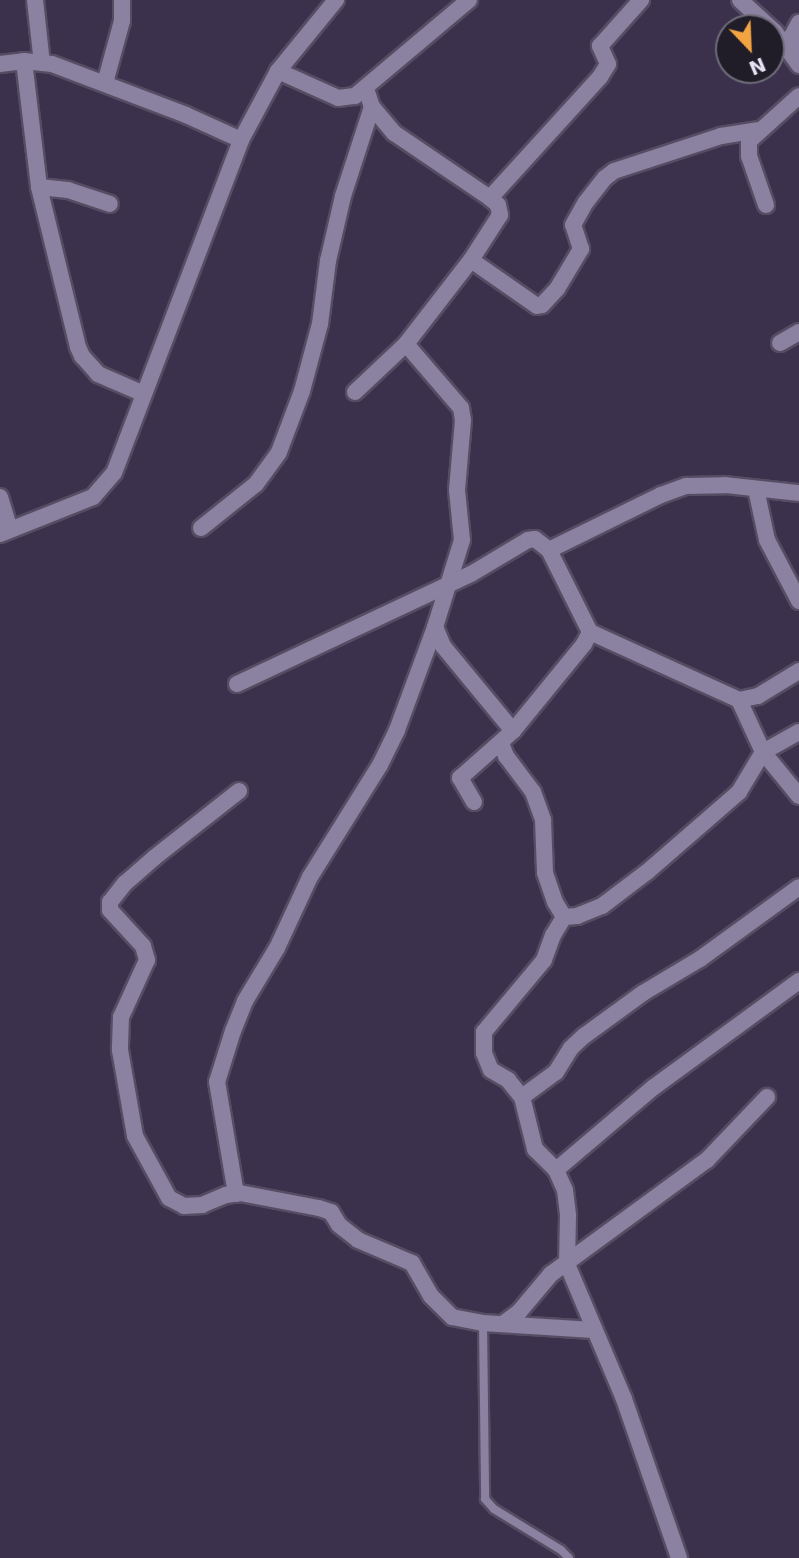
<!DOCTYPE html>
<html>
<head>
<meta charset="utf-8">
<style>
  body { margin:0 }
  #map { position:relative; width:799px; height:1558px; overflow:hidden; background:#3b314c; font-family:"DejaVu Sans",sans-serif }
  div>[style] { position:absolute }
  .roads { filter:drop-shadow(2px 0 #554d63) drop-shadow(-2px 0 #554d63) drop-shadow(0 2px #554d63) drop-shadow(0 -2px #554d63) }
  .lane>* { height:8px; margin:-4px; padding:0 4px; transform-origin:4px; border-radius:4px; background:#8b81a0 }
  .street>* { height:16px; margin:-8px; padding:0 8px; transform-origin:8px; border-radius:8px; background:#8b81a0 }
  span { translate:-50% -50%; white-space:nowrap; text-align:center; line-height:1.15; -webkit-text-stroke:5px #201c28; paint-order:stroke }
  .north { position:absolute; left:715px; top:14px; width:70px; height:70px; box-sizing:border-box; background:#201c28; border:2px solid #6f6b79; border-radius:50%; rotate:157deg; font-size:19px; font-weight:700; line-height:28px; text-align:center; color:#e6e1f2 }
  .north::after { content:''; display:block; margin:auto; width:24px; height:32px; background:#f3a442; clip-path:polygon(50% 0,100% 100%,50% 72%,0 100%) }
</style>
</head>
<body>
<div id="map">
  <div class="roads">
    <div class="lane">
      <div style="left:483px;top:1323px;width:176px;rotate:89.3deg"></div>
      <div style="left:485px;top:1499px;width:13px;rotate:48deg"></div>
      <div style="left:494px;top:1509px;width:79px;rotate:31.5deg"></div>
      <div style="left:561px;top:1550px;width:11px;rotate:45deg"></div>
    </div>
    <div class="street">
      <div style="left:35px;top:0;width:63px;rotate:83.7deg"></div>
      <div style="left:740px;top:0;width:47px;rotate:42.4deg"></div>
      <div style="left:775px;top:32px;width:41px;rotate:54deg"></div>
      <div style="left:791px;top:53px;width:17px;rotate:-87deg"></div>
      <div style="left:792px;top:36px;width:15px;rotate:-62deg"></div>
      <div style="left:24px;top:61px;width:127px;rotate:83.2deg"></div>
      <div style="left:39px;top:187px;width:165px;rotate:76.3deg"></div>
      <div style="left:78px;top:347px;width:10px;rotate:66deg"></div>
      <div style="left:82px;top:356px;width:24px;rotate:48deg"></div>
      <div style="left:98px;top:374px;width:50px;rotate:23.5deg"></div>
      <div style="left:0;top:64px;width:24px;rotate:-7deg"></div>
      <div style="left:24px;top:61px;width:28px;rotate:6deg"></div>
      <div style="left:52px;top:64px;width:143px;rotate:20.8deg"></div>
      <div style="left:186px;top:115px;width:60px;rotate:24.4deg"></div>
      <div style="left:278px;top:71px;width:66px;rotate:24.2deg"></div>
      <div style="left:338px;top:98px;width:17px;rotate:-7deg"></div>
      <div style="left:355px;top:96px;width:149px;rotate:-40.1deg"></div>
      <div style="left:105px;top:83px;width:64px;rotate:-74.7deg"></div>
      <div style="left:122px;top:21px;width:21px;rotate:-90deg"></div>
      <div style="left:39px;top:187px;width:29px;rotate:6deg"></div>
      <div style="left:68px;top:190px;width:44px;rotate:18.4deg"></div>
      <div style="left:490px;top:198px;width:164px;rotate:-47.7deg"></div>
      <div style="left:600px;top:77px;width:15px;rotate:-58deg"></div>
      <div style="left:608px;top:64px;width:20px;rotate:-114deg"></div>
      <div style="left:600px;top:46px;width:62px;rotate:-48.3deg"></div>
      <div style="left:766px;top:205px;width:52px;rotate:-109.1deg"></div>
      <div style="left:749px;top:156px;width:15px;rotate:-90deg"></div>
      <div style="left:749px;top:141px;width:67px;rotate:-42deg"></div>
      <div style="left:471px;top:260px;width:80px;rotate:34.9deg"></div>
      <div style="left:537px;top:306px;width:5px;rotate:-11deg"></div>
      <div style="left:542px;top:305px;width:22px;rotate:-47deg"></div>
      <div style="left:557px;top:289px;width:47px;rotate:-59deg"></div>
      <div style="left:581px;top:249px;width:25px;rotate:-108deg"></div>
      <div style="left:573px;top:225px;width:26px;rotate:-61deg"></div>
      <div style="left:586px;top:202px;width:31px;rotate:-52deg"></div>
      <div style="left:605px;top:178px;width:11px;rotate:-38deg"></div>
      <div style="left:614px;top:171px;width:113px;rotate:-18.1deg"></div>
      <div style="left:721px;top:136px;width:37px;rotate:-9deg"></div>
      <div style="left:780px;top:343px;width:22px;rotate:-30deg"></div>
      <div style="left:406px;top:344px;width:84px;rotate:49.3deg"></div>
      <div style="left:461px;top:408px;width:12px;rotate:81deg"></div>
      <div style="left:463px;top:420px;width:70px;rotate:94.9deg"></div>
      <div style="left:457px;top:490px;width:50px;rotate:84.3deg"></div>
      <div style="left:462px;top:540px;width:91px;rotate:107.2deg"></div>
      <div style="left:435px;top:627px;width:21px;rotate:67deg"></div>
      <div style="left:443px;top:646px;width:110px;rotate:50.5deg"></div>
      <div style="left:355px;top:392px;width:70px;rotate:-43.3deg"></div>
      <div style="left:406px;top:344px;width:106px;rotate:-52.3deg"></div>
      <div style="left:471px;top:260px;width:54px;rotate:-57.2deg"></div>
      <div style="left:500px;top:215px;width:10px;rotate:-101deg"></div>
      <div style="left:498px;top:205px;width:11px;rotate:-139deg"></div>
      <div style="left:490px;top:198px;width:116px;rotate:-145.9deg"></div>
      <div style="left:394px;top:133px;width:34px;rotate:-130deg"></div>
      <div style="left:372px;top:107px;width:19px;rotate:-108deg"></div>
      <div style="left:756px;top:489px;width:52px;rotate:77.8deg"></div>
      <div style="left:767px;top:540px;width:69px;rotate:62.3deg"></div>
      <div style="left:0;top:497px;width:34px;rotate:73deg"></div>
      <div style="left:201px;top:528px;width:70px;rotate:-38.7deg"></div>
      <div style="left:256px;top:484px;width:39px;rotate:-54deg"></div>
      <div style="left:279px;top:452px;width:65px;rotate:-69.3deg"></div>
      <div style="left:302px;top:391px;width:69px;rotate:-75deg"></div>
      <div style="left:320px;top:324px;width:64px;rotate:-82.8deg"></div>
      <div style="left:328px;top:261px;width:67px;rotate:-77deg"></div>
      <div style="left:343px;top:196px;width:94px;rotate:-72deg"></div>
      <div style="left:0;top:534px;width:100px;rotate:-21.7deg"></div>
      <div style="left:93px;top:497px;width:32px;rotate:-49deg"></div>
      <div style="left:114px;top:473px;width:356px;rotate:-69.1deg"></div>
      <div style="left:241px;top:140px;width:78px;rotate:-61.8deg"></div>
      <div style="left:278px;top:71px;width:92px;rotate:-50.8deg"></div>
      <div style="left:590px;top:632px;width:164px;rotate:24.5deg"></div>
      <div style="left:739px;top:700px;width:19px;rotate:-12deg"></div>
      <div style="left:758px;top:696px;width:48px;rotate:-31.4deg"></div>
      <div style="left:237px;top:684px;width:259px;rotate:-25.2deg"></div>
      <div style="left:471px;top:574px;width:66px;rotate:-30.8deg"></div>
      <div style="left:528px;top:540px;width:7px;rotate:-8deg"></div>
      <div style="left:535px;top:539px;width:18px;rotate:38deg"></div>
      <div style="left:739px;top:700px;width:57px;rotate:65.2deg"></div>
      <div style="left:763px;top:752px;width:57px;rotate:50.7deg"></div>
      <div style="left:501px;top:743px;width:14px;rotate:69deg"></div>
      <div style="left:506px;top:756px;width:45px;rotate:53.1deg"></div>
      <div style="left:533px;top:792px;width:30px;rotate:70deg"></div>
      <div style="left:543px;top:820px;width:53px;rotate:87.8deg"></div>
      <div style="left:545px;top:873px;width:31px;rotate:71deg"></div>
      <div style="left:555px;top:902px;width:17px;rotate:59deg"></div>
      <div style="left:564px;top:917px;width:13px;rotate:-4deg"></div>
      <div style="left:577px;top:916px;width:27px;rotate:-22deg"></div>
      <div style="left:602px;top:906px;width:56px;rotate:-37.1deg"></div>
      <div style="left:647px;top:872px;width:122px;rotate:-41deg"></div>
      <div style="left:739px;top:792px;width:47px;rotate:-59deg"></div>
      <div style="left:763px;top:752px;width:41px;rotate:-29.1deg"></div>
      <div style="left:239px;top:791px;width:108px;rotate:141.8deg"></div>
      <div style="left:154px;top:858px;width:38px;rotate:139deg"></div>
      <div style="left:125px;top:883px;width:24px;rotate:128deg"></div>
      <div style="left:110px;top:902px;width:8px;rotate:90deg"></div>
      <div style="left:110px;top:910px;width:49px;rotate:47.5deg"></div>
      <div style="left:143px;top:946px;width:15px;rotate:74deg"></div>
      <div style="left:147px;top:960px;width:63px;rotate:114.5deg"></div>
      <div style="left:121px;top:1017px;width:33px;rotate:92deg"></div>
      <div style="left:120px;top:1050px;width:87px;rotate:80.1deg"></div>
      <div style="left:135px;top:1136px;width:71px;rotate:61.3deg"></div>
      <div style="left:169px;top:1198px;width:17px;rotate:28deg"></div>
      <div style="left:184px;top:1206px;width:18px;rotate:-3deg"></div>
      <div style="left:202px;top:1205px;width:26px;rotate:-23deg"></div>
      <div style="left:226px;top:1195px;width:14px;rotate:-8deg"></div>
      <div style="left:240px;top:1193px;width:80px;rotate:10.8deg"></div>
      <div style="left:319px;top:1208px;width:13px;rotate:18deg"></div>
      <div style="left:331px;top:1212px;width:15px;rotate:58deg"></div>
      <div style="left:339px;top:1225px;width:24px;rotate:38deg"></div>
      <div style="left:358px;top:1240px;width:59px;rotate:23.1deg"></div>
      <div style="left:412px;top:1263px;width:38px;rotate:60deg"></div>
      <div style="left:431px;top:1296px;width:30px;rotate:45deg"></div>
      <div style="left:452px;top:1317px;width:32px;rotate:11deg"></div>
      <div style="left:483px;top:1323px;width:110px;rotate:3.6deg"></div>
      <div style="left:474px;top:802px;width:28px;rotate:-120deg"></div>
      <div style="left:460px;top:778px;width:71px;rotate:-41.6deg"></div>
      <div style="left:513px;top:731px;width:112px;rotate:-50.8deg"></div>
      <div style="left:584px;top:644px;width:13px;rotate:-63deg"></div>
      <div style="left:590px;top:632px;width:92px;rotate:-116.6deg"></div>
      <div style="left:549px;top:550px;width:125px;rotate:-26.2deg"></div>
      <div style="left:661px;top:495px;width:27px;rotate:-20deg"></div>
      <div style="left:686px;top:486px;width:39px;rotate:-1deg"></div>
      <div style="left:725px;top:485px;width:74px;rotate:6.2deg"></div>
      <div style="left:564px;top:917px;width:21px;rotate:121deg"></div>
      <div style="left:553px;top:935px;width:27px;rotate:110deg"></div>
      <div style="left:544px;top:960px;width:94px;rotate:129.8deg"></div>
      <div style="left:484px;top:1032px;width:21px;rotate:90deg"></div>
      <div style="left:484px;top:1053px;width:18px;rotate:68deg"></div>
      <div style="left:491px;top:1070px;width:20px;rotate:30deg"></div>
      <div style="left:508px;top:1080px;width:22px;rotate:51deg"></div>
      <div style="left:522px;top:1097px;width:54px;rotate:76deg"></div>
      <div style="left:535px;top:1149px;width:30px;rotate:45deg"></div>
      <div style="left:556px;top:1170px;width:22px;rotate:66deg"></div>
      <div style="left:565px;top:1190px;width:26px;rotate:83deg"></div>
      <div style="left:568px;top:1216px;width:48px;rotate:91.2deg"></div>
      <div style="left:567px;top:1264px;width:147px;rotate:67.1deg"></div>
      <div style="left:624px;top:1399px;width:168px;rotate:70.9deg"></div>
      <div style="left:522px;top:1097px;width:42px;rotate:-36.3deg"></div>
      <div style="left:556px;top:1072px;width:28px;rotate:-58deg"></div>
      <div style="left:571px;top:1048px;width:18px;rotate:-43deg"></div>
      <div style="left:584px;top:1036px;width:73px;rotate:-36.1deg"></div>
      <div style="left:643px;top:993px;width:66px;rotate:-30.8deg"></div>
      <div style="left:700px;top:959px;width:122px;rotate:-36deg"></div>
      <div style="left:556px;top:1170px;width:128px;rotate:-40.3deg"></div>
      <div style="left:654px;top:1087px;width:180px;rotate:-36.2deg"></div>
      <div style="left:236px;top:1194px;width:114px;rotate:-99.6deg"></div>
      <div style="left:217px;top:1082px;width:53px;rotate:-72.6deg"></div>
      <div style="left:233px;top:1031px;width:32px;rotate:-68deg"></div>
      <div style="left:245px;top:1001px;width:62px;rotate:-58.9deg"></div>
      <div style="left:277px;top:948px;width:78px;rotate:-65.1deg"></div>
      <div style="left:310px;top:877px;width:132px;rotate:-58deg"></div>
      <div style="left:380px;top:765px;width:39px;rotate:-64deg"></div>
      <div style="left:397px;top:730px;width:110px;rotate:-69.7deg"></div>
      <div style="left:504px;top:1323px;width:19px;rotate:-36deg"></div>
      <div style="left:519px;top:1312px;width:50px;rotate:-49.9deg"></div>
      <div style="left:551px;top:1274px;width:193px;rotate:-36.2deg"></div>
      <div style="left:707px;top:1160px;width:87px;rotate:-46.4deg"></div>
    </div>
  </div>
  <div class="north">N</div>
</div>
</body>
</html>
